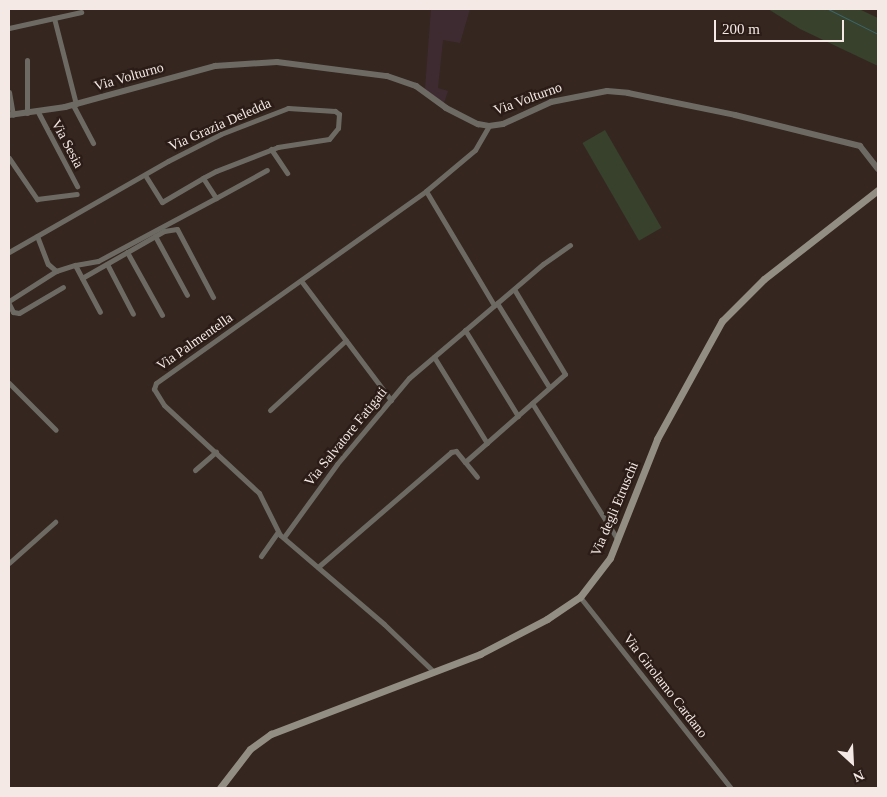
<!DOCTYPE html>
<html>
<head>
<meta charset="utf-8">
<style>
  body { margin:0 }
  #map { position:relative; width:887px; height:797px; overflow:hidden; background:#352620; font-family:Georgia,serif }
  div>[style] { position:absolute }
  .industrial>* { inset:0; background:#3e2b32 }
  .green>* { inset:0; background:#37412b; transform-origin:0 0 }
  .stream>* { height:1px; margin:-0.5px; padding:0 0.5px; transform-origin:0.5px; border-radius:0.5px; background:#3d656d }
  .minor>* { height:5px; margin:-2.5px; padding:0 2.5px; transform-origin:2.5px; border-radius:2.5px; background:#6d6a63 }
  .tertiary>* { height:6px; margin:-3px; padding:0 3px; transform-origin:3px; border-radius:3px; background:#6d6a63 }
  .secondary>* { height:7px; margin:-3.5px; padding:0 3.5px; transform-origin:3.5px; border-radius:3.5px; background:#938e83 }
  span { translate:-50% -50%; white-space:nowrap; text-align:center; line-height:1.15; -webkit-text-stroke:5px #2b1c17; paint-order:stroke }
  .street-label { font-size:14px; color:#f4e9e5 }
  .frame { position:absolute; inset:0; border:10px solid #f4e9e5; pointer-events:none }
  .north { position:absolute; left:827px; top:737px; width:50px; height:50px; -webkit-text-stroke:4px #2b1c17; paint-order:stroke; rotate:155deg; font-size:14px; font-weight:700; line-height:20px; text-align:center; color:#f4e9e5 }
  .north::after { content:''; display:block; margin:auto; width:18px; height:22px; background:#f4e9e5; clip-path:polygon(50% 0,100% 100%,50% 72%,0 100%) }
  .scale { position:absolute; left:714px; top:20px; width:130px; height:22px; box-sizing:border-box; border:2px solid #f4e9e5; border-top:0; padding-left:6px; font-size:15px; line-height:18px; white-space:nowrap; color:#f4e9e5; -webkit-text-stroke:4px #2b1c17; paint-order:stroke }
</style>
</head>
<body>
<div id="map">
  <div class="industrial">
    <div style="clip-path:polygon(431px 9px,470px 9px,460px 43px,443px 40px,438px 88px,448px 91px,444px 103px,425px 89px)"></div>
  </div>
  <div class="green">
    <div style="clip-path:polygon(768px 9px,859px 9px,878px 18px,878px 66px,800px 29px)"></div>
    <div style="left:605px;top:130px;width:113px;height:26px;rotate:60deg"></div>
  </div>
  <div class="stream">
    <div style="left:828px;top:9px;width:56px;rotate:26.6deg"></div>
  </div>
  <div class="minor">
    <div style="left:54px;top:18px;width:89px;rotate:75.7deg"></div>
    <div style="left:9px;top:28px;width:74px;rotate:-12.5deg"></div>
    <div style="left:27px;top:60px;width:53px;rotate:90deg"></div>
    <div style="left:9px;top:92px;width:23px;rotate:80deg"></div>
    <div style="left:73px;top:105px;width:43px;rotate:62.2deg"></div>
    <div style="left:38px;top:112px;width:84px;rotate:62.2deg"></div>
    <div style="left:271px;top:149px;width:29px;rotate:56deg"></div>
    <div style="left:9px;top:158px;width:50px;rotate:55.7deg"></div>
    <div style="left:37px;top:199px;width:40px;rotate:-7.1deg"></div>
    <div style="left:145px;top:175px;width:32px;rotate:58deg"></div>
    <div style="left:162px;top:202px;width:48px;rotate:-30.3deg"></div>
    <div style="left:426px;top:191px;width:133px;rotate:59.2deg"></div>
    <div style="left:216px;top:198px;width:58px;rotate:-28.8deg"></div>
    <div style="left:37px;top:236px;width:30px;rotate:69deg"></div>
    <div style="left:48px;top:264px;width:11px;rotate:41deg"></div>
    <div style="left:56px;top:271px;width:20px;rotate:-18deg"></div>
    <div style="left:75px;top:265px;width:53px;rotate:62deg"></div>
    <div style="left:155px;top:236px;width:67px;rotate:61.5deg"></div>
    <div style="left:9px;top:252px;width:183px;rotate:-29.8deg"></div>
    <div style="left:168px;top:161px;width:59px;rotate:-27deg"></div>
    <div style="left:221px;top:134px;width:72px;rotate:-21.2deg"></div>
    <div style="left:288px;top:108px;width:47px;rotate:3.7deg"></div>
    <div style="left:335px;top:111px;width:5px;rotate:37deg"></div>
    <div style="left:339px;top:114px;width:14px;rotate:94deg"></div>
    <div style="left:338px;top:128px;width:14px;rotate:129deg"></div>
    <div style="left:329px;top:139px;width:52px;rotate:171.1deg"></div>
    <div style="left:278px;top:147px;width:66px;rotate:158.8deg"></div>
    <div style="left:216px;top:171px;width:15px;rotate:152deg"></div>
    <div style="left:203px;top:178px;width:24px;rotate:57deg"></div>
    <div style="left:216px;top:198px;width:134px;rotate:151.9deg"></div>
    <div style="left:98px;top:261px;width:23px;rotate:170deg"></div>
    <div style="left:127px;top:252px;width:72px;rotate:60.9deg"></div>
    <div style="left:107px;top:264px;width:56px;rotate:62.5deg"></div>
    <div style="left:82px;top:278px;width:95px;rotate:-29.8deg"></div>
    <div style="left:164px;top:231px;width:13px;rotate:-9deg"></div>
    <div style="left:177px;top:229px;width:77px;rotate:62.1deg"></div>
    <div style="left:302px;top:282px;width:148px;rotate:53deg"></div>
    <div style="left:9px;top:301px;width:56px;rotate:-32.6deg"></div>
    <div style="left:497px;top:303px;width:99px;rotate:58.2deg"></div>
    <div style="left:9px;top:304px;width:9px;rotate:63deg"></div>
    <div style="left:13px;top:312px;width:6px;rotate:9deg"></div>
    <div style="left:19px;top:313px;width:51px;rotate:-30.6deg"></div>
    <div style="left:465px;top:330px;width:101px;rotate:58.4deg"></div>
    <div style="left:434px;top:357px;width:101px;rotate:58.4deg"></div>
    <div style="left:9px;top:383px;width:66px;rotate:45deg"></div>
    <div style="left:532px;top:403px;width:162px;rotate:57.9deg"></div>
    <div style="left:270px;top:410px;width:103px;rotate:-42.6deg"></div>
    <div style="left:465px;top:462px;width:19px;rotate:51deg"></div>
    <div style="left:195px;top:470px;width:28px;rotate:-41deg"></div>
    <div style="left:284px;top:537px;width:90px;rotate:-54deg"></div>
    <div style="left:337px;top:464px;width:112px;rotate:-50.1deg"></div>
    <div style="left:409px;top:378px;width:176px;rotate:-40.4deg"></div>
    <div style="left:543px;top:264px;width:33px;rotate:-35deg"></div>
    <div style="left:261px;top:556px;width:29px;rotate:-55deg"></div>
    <div style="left:9px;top:563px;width:62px;rotate:-41.7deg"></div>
    <div style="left:318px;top:567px;width:176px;rotate:-40.8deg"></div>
    <div style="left:451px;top:452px;width:5px;rotate:-11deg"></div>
    <div style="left:456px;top:451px;width:14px;rotate:51deg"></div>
    <div style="left:465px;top:462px;width:133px;rotate:-41.3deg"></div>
    <div style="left:565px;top:374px;width:99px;rotate:-121deg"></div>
    <div style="left:580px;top:597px;width:243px;rotate:51.7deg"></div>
    <div style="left:434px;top:672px;width:69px;rotate:-136.2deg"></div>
    <div style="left:384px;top:624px;width:137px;rotate:-139.4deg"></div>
    <div style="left:280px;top:535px;width:47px;rotate:-116.6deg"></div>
    <div style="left:259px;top:493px;width:129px;rotate:-137.2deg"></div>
    <div style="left:164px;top:405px;width:19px;rotate:-122deg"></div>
    <div style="left:154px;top:389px;width:6px;rotate:-72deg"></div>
    <div style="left:156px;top:383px;width:331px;rotate:-35.4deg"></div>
    <div style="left:426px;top:191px;width:64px;rotate:-39.9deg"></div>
    <div style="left:475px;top:150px;width:28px;rotate:-60deg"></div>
  </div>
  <div class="tertiary">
    <div style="left:9px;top:115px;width:57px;rotate:-8.1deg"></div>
    <div style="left:65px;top:107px;width:156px;rotate:-15.3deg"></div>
    <div style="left:215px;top:66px;width:62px;rotate:-3.7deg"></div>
    <div style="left:277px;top:62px;width:111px;rotate:7.3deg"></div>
    <div style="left:387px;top:76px;width:31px;rotate:19deg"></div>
    <div style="left:416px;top:86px;width:37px;rotate:36deg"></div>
    <div style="left:446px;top:108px;width:36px;rotate:27deg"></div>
    <div style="left:478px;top:124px;width:11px;rotate:10deg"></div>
    <div style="left:489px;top:126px;width:14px;rotate:-8deg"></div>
    <div style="left:503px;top:124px;width:53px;rotate:-24.6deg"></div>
    <div style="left:551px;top:102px;width:57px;rotate:-11.1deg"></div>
    <div style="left:607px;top:91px;width:21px;rotate:5deg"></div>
    <div style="left:628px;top:93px;width:109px;rotate:11.6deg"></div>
    <div style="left:735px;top:115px;width:129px;rotate:13.9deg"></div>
    <div style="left:860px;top:146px;width:29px;rotate:52deg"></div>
  </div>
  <div class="secondary">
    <div style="left:220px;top:788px;width:49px;rotate:-52.4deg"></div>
    <div style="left:250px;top:749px;width:26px;rotate:-36deg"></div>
    <div style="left:271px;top:734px;width:224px;rotate:-20.9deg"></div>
    <div style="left:480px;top:654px;width:76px;rotate:-27.6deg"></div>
    <div style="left:547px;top:619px;width:40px;rotate:-34deg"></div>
    <div style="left:580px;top:597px;width:49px;rotate:-52.4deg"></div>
    <div style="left:610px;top:558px;width:128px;rotate:-68.4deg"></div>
    <div style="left:657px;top:439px;width:135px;rotate:-61.2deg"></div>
    <div style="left:722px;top:321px;width:59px;rotate:-45deg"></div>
    <div style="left:764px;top:279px;width:145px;rotate:-38deg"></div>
  </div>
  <div class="street-label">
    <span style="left:129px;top:77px;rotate:-16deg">Via Volturno</span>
    <span style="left:528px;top:99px;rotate:-20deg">Via Volturno</span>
    <span style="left:220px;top:125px;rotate:-24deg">Via Grazia Deledda</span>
    <span style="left:67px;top:144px;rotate:62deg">Via Sesia</span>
    <span style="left:195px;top:342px;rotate:-35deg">Via Palmentella</span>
    <span style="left:346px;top:437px;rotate:-51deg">Via Salvatore Fatigati</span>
    <span style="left:615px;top:509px;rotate:-67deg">Via degli Etruschi</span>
    <span style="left:665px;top:686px;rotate:52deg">Via Girolamo Cardano</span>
  </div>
  <div class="frame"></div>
  <div class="north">N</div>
  <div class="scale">200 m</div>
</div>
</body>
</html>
